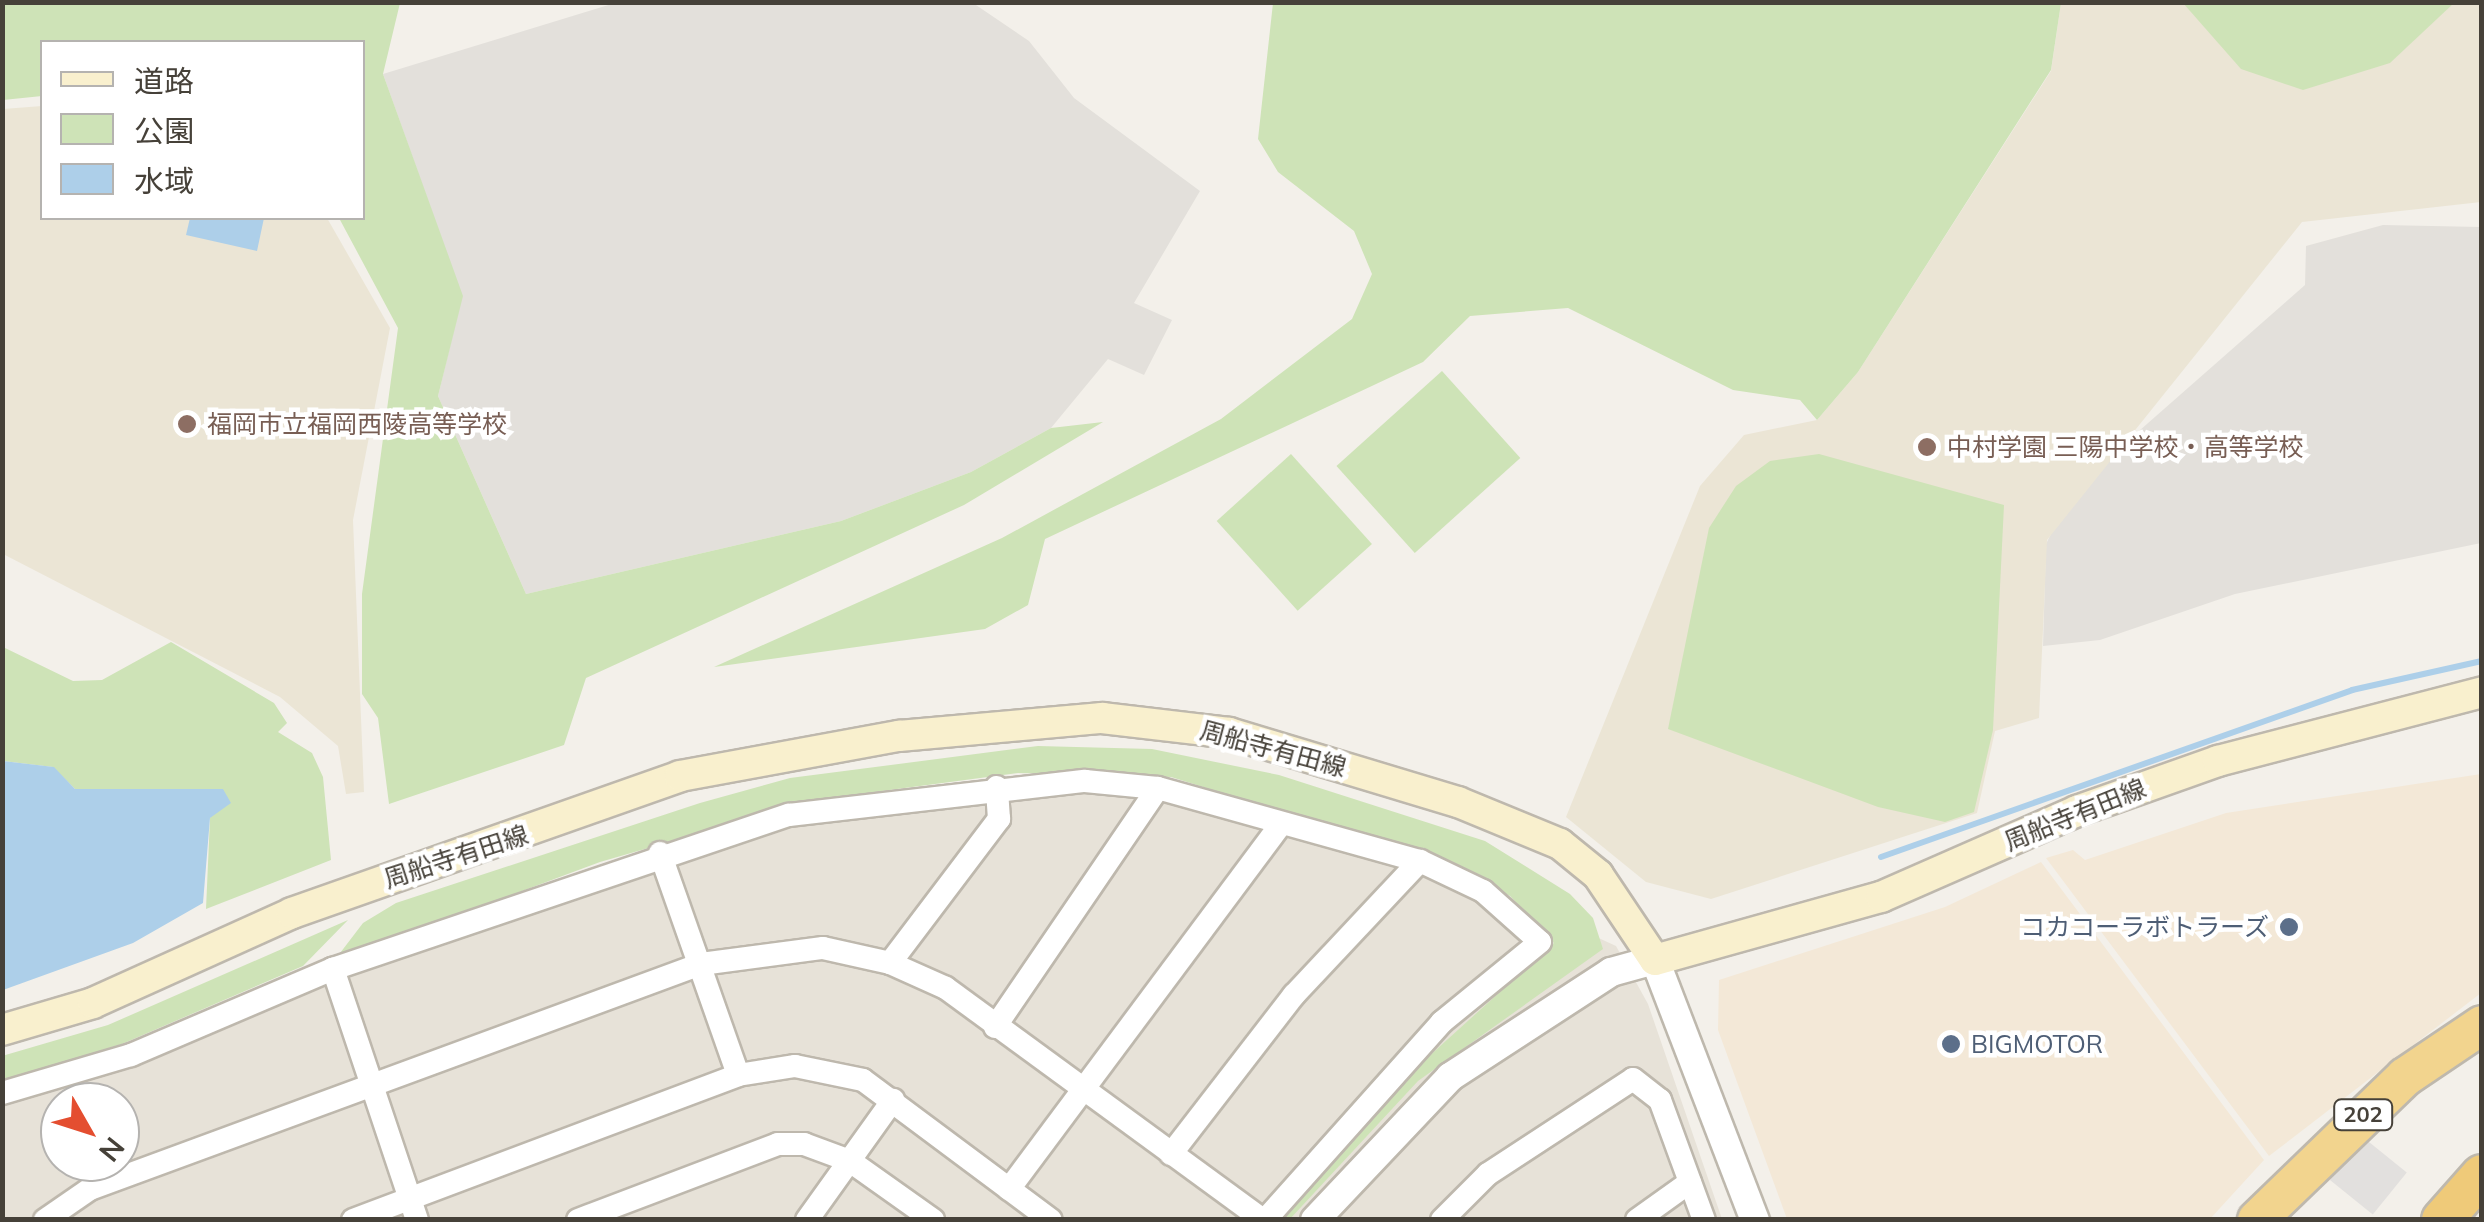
<!DOCTYPE html>
<html>
<head>
<meta charset="utf-8">
<style>
  body { margin:0 }
  #map { position:relative; width:2484px; height:1222px; overflow:hidden; background:#f3f0ea; font-family:Mulish,"Noto Sans JP",sans-serif }
  div>[style] { position:absolute }
  .residential>* { inset:0; background:#e7e2d8 }
  .commercial>* { inset:0; background:#f3e8d7 }
  .industrial>* { inset:0; background:#e3e0db }
  .education>* { inset:0; background:#ebe5d5 }
  .green>* { inset:0; background:#cee3b7; transform-origin:0 0 }
  .parking>* { inset:0; background:#e2e0de; transform-origin:0 0 }
  .water>* { inset:0; background:#adcfe9 }
  .stream>* { height:6px; margin:-3px; padding:0 3px; transform-origin:3px; border-radius:3px; background:#adcfe9 }
  .roads { filter:drop-shadow(2px 0 #beb8ad) drop-shadow(-2px 0 #beb8ad) drop-shadow(0 2px #beb8ad) drop-shadow(0 -2px #beb8ad) }
  .minor>* { height:22px; margin:-11px; padding:0 11px; transform-origin:11px; border-radius:11px; background:#fff }
  .tertiary>* { height:28px; margin:-14px; padding:0 14px; transform-origin:14px; border-radius:14px; background:#fff }
  .secondary>* { height:30px; margin:-15px; padding:0 15px; transform-origin:15px; border-radius:15px; background:#f9f0ce }
  .trunk>* { height:38px; margin:-19px; padding:0 19px; transform-origin:19px; border-radius:19px; background:#f2d48e }
  .motorway>* { height:40px; margin:-20px; padding:0 20px; transform-origin:20px; border-radius:20px; background:#efca79 }
  .dots>* { width:28px; height:28px; translate:-50% -50%; box-sizing:border-box; border:5px solid #fff; border-radius:50% }
  span { translate:-50% -50%; white-space:nowrap; text-align:center; line-height:1.15; -webkit-text-stroke:9px #fff; paint-order:stroke }
  .shield-label span { padding:2px 8px; background:#fff; border:2px solid; border-radius:8px; -webkit-text-stroke-width:0 }
  .shield-label { font-size:22px; color:#464139; font-weight:700 }
  .education-label { font-size:25px; color:#785e54 }
  .left { translate:0 -50%; text-align:left }
  .street-label { font-size:25px; color:#464139 }
  .service-label { font-size:25px; color:#4e5e75 }
  .right { translate:-100% -50%; text-align:right }
  .frame { position:absolute; inset:0; border:5px solid #464139; pointer-events:none }
  .legend { position:absolute; left:40px; top:40px; width:325px; height:180px; box-sizing:border-box; background:#fff; border:2px solid #b5b3b0; margin:0; padding:12px 18px; list-style:none; font-size:30px; color:#464139 }
  .legend li { display:flex; align-items:center; gap:20px; height:50px }
  .legend b { width:50px; border:2px solid #b5b3b0 }
  .north { position:absolute; left:40px; top:1082px; width:100px; height:100px; box-sizing:border-box; background:#fff; border:2px solid #b5b3b0; border-radius:50%; rotate:129deg; font-size:28px; font-weight:700; line-height:40px; text-align:center; color:#464139 }
  .north::after { content:''; display:block; margin:auto; width:35px; height:45px; background:#e44e30; clip-path:polygon(50% 0,100% 100%,50% 72%,0 100%) }
</style>
</head>
<body>
<div id="map">
  <div class="residential">
    <div style="clip-path:polygon(evenodd,1091px 775px,1444px 867px,1616px 946px,1648px 1004px,1722px 1219px,3px 1219px,2px 1087px,36px 1083px,757px 817px,885px 792px,1091px 775px,60px 1102px,120px 1102px,120px 1162px,60px 1162px,60px 1102px)"></div>
  </div>
  <div class="commercial">
    <div style="clip-path:polygon(2481px 774px,2481px 993px,2269px 1156px,2046px 858px,2073px 850px,2085px 860px,2226px 813px)"></div>
    <div style="clip-path:polygon(2041px 862px,2264px 1160px,2210px 1219px,1787px 1219px,1718px 1030px,1719px 980px,1945px 907px)"></div>
  </div>
  <div class="industrial">
    <div style="clip-path:polygon(615px 3px,973px 3px,1029px 41px,1074px 98px,1200px 191px,1134px 303px,1172px 320px,1144px 375px,1108px 359px,1051px 428px,971px 472px,841px 521px,526px 594px,438px 396px,462px 296px,383px 74px)"></div>
    <div style="clip-path:polygon(2383px 225px,2481px 227px,2481px 543px,2235px 594px,2100px 640px,2043px 646px,2046px 544px,2073px 489px,2305px 285px,2306px 246px)"></div>
  </div>
  <div class="education">
    <div style="clip-path:polygon(2061px 3px,2481px 3px,2481px 202px,2302px 222px,2047px 540px,2039px 718px,1995px 731px,1977px 813px,1711px 899px,1646px 882px,1566px 817px,1700px 486px,1744px 435px,1817px 420px,1858px 372px,2051px 71px)"></div>
    <div style="clip-path:polygon(42px 106px,42px 218px,327px 218px,390px 328px,353px 520px,364px 792px,346px 794px,338px 746px,280px 697px,3px 554px,3px 109px)"></div>
  </div>
  <div class="green">
    <div style="clip-path:polygon(3px 2px,400px 3px,383px 74px,463px 296px,438px 396px,526px 594px,841px 521px,971px 472px,1051px 428px,1103px 422px,964px 505px,586px 678px,564px 745px,389px 804px,378px 718px,362px 694px,362px 594px,398px 328px,339px 218px,362px 218px,362px 42px,42px 42px,42px 96px,3px 100px)"></div>
    <div style="clip-path:polygon(1273px 3px,2061px 3px,2051px 70px,1858px 372px,1817px 420px,1800px 400px,1733px 390px,1568px 308px,1470px 316px,1423px 362px,1045px 539px,1028px 605px,985px 629px,714px 667px,1002px 538px,1221px 419px,1352px 319px,1372px 274px,1354px 231px,1278px 172px,1258px 139px)"></div>
    <div style="clip-path:polygon(2183px 3px,2184px 2px,2454px 3px,2390px 63px,2303px 90px,2241px 69px)"></div>
    <div style="left:1442px;top:371px;width:117px;height:142px;rotate:48deg"></div>
    <div style="left:1291px;top:454px;width:121px;height:100px;rotate:48deg"></div>
    <div style="clip-path:polygon(1819px 454px,2004px 505px,1993px 730px,1974px 812px,1945px 822px,1878px 807px,1668px 729px,1709px 528px,1736px 486px,1770px 461px)"></div>
    <div style="clip-path:polygon(171px 642px,274px 703px,287px 723px,278px 732px,312px 753px,323px 777px,331px 860px,206px 909px,210px 818px,223px 789px,75px 789px,53px 767px,3px 761px,3px 647px,73px 681px,102px 680px)"></div>
    <div style="clip-path:polygon(1038px 746px,1152px 749px,1279px 775px,1485px 841px,1570px 894px,1593px 918px,1603px 949px,1418px 1081px,1289px 1220px,1278px 1219px,1395px 1087px,1554px 943px,1510px 896px,1449px 863px,1171px 777px,1018px 773px,814px 800px,600px 862px,334px 961px,363px 923px,396px 903px,700px 803px,790px 778px)"></div>
    <div style="clip-path:polygon(348px 920px,303px 966px,122px 1044px,3px 1080px,2px 1056px,108px 1025px)"></div>
  </div>
  <div class="parking">
    <div style="left:2364px;top:1138px;width:55px;height:54px;rotate:39deg"></div>
  </div>
  <div class="water">
    <div style="clip-path:polygon(190px 218px,264px 218px,257px 251px,186px 235px)"></div>
    <div style="clip-path:polygon(3px 761px,54px 767px,75px 789px,223px 789px,231px 803px,210px 818px,203px 903px,133px 943px,3px 990px)"></div>
  </div>
  <div class="stream">
    <div style="left:1881px;top:857px;width:500px;rotate:-19.5deg"></div>
    <div style="left:2352px;top:690px;width:133px;rotate:-12.6deg"></div>
  </div>
  <div class="roads">
    <div class="minor">
      <div style="left:660px;top:853px;width:235px;rotate:70.6deg"></div>
      <div style="left:890px;top:963px;width:181px;rotate:-52.9deg"></div>
      <div style="left:999px;top:819px;width:32px;rotate:-94deg"></div>
      <div style="left:995px;top:1027px;width:289px;rotate:-55.7deg"></div>
      <div style="left:2px;top:1093px;width:134px;rotate:-16.4deg"></div>
      <div style="left:131px;top:1055px;width:220px;rotate:-23.1deg"></div>
      <div style="left:1171px;top:1154px;width:201px;rotate:-52.3deg"></div>
      <div style="left:1294px;top:995px;width:184px;rotate:-46.8deg"></div>
      <div style="left:1009px;top:1189px;width:455px;rotate:-53.3deg"></div>
      <div style="left:45px;top:1220px;width:55px;rotate:-34.6deg"></div>
      <div style="left:90px;top:1189px;width:651px;rotate:-20.22deg"></div>
      <div style="left:701px;top:964px;width:123px;rotate:-7.5deg"></div>
      <div style="left:823px;top:948px;width:69px;rotate:12.6deg"></div>
      <div style="left:890px;top:963px;width:61px;rotate:24.1deg"></div>
      <div style="left:946px;top:988px;width:393px;rotate:36.2deg"></div>
      <div style="left:353px;top:1220px;width:411px;rotate:-20.6deg"></div>
      <div style="left:738px;top:1075px;width:58px;rotate:-9deg"></div>
      <div style="left:795px;top:1066px;width:69px;rotate:11.6deg"></div>
      <div style="left:863px;top:1080px;width:234px;rotate:36.7deg"></div>
      <div style="left:417px;top:1220px;width:265px;rotate:-108.5deg"></div>
      <div style="left:333px;top:969px;width:481px;rotate:-18.7deg"></div>
      <div style="left:789px;top:815px;width:298px;rotate:-6.6deg"></div>
      <div style="left:1085px;top:781px;width:73px;rotate:5.5deg"></div>
      <div style="left:1158px;top:788px;width:272px;rotate:15.6deg"></div>
      <div style="left:1420px;top:861px;width:70px;rotate:25.5deg"></div>
      <div style="left:1483px;top:891px;width:76px;rotate:41.8deg"></div>
      <div style="left:1540px;top:942px;width:127px;rotate:140.8deg"></div>
      <div style="left:1442px;top:1022px;width:266px;rotate:131.8deg"></div>
      <div style="left:578px;top:1220px;width:214px;rotate:-20.8deg"></div>
      <div style="left:778px;top:1144px;width:26px"></div>
      <div style="left:804px;top:1144px;width:49px;rotate:20.3deg"></div>
      <div style="left:850px;top:1161px;width:102px;rotate:35.4deg"></div>
      <div style="left:807px;top:1220px;width:148px;rotate:-54.4deg"></div>
      <div style="left:1442px;top:1220px;width:65px;rotate:-45deg"></div>
      <div style="left:1488px;top:1174px;width:173px;rotate:-33.2deg"></div>
      <div style="left:1633px;top:1079px;width:34px;rotate:38deg"></div>
      <div style="left:1660px;top:1100px;width:128px;rotate:69.9deg"></div>
      <div style="left:1637px;top:1220px;width:65px;rotate:-35.6deg"></div>
    </div>
    <div class="tertiary">
      <div style="left:1315px;top:1220px;width:197px;rotate:-46.6deg"></div>
      <div style="left:1450px;top:1077px;width:192px;rotate:-33.1deg"></div>
      <div style="left:1611px;top:972px;width:46px;rotate:-15.3deg"></div>
      <div style="left:1655px;top:960px;width:279px;rotate:69deg"></div>
    </div>
    <div class="secondary">
      <div style="left:2px;top:1030px;width:95px;rotate:-16.5deg"></div>
      <div style="left:93px;top:1003px;width:218px;rotate:-24.3deg"></div>
      <div style="left:292px;top:913px;width:411px;rotate:-19.4deg"></div>
      <div style="left:680px;top:776px;width:223px;rotate:-10.4deg"></div>
      <div style="left:899px;top:736px;width:204px;rotate:-5.1deg"></div>
      <div style="left:1102px;top:718px;width:128px;rotate:6.7deg"></div>
      <div style="left:1229px;top:733px;width:239px;rotate:16.8deg"></div>
      <div style="left:1458px;top:802px;width:110px;rotate:22.4deg"></div>
      <div style="left:1560px;top:844px;width:49px;rotate:39.2deg"></div>
      <div style="left:1598px;top:875px;width:102px;rotate:56.2deg"></div>
      <div style="left:1655px;top:960px;width:235px;rotate:-15.6deg"></div>
      <div style="left:1881px;top:897px;width:214px;rotate:-23.7deg"></div>
      <div style="left:2077px;top:811px;width:150px;rotate:-19.5deg"></div>
      <div style="left:2218px;top:761px;width:273px;rotate:-14.6deg"></div>
    </div>
    <div class="trunk">
      <div style="left:2257px;top:1220px;width:206px;rotate:-44deg"></div>
      <div style="left:2405px;top:1077px;width:93px;rotate:-34deg"></div>
    </div>
    <div class="motorway">
      <div style="left:2442px;top:1220px;width:60px;rotate:-48.4deg"></div>
    </div>
  </div>
  <div class="dots">
    <div style="left:187px;top:424px;background:#8d6e63"></div>
    <div style="left:1927px;top:447px;background:#8d6e63"></div>
    <div style="left:2289px;top:927px;background:#5c6f8a"></div>
    <div style="left:1951px;top:1044px;background:#5c6f8a"></div>
  </div>
  <div class="shield-label">
    <span style="left:2363px;top:1115px">202</span>
  </div>
  <div class="education-label">
    <span class="left" style="left:207px;top:424px">福岡市立福岡西陵高等学校</span>
    <span class="left" style="left:1947px;top:447px">中村学園 三陽中学校・高等学校</span>
  </div>
  <div class="street-label">
    <span style="left:1273px;top:749px;rotate:15deg">周船寺有田線</span>
    <span style="left:2075px;top:815px;rotate:-22deg">周船寺有田線</span>
    <span style="left:456px;top:857px;rotate:-18deg">周船寺有田線</span>
  </div>
  <div class="service-label">
    <span class="right" style="left:2269px;top:927px">コカコーラボトラーズ</span>
    <span class="left" style="left:1971px;top:1044px">BIGMOTOR</span>
  </div>
  <div class="frame"></div>
  <ul class="legend">
  <li><b style="height:12px;background:#f9f0ce"></b>道路</li>
  <li><b style="height:28px;background:#cee3b7"></b>公園</li>
  <li><b style="height:28px;background:#adcfe9"></b>水域</li>
  </ul>
  <div class="north">N</div>
</div>
</body>
</html>
